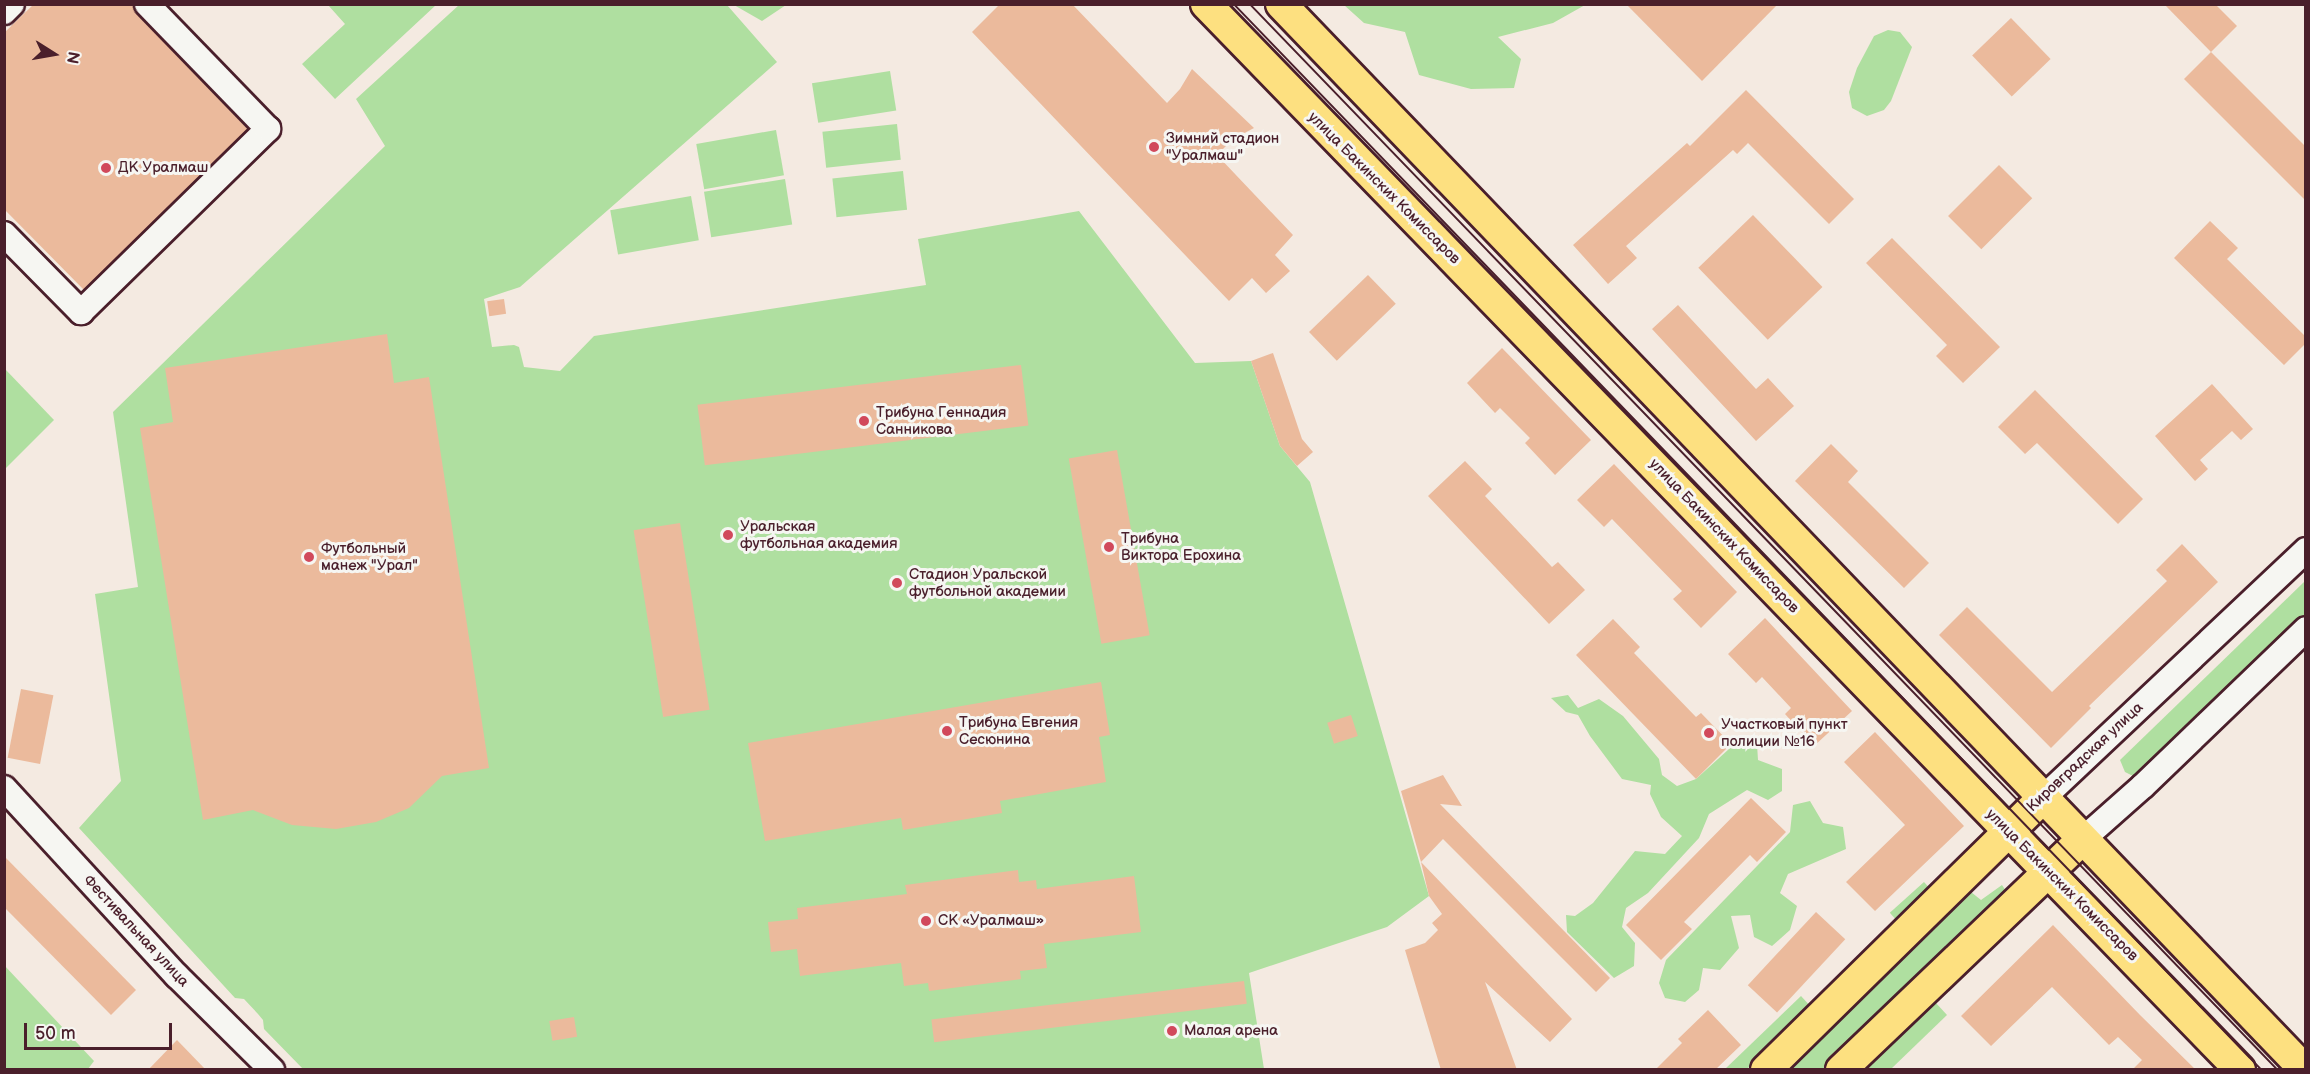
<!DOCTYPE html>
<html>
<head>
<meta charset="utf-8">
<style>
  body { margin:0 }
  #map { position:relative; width:2310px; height:1074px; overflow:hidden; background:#f4eae1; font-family:"Balsamiq Sans",sans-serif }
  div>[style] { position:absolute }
  .green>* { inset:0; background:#afdfa0; transform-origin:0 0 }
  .building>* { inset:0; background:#ebba9c; transform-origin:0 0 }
  .roads { filter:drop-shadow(2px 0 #4a1f2b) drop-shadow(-2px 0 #4a1f2b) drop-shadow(0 2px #4a1f2b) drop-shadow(0 -2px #4a1f2b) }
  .minor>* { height:24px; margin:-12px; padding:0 12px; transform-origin:12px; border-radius:12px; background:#f6f6f2 }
  .major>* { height:30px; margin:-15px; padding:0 15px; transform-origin:15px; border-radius:15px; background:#fde080 }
  .tram>* { height:1.5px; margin:-0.75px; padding:0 0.75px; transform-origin:0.75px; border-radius:0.75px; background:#4a1f2b }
  .dots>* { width:16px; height:16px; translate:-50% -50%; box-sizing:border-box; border:3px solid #f6f6f2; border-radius:50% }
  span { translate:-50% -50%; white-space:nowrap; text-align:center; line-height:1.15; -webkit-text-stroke:6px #f6f6f2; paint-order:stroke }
  .poi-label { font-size:15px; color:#4a1f2b }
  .left { translate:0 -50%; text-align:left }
  .street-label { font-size:15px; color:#4a1f2b }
  .frame { position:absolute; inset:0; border:6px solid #4a1f2b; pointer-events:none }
  .north { position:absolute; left:24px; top:24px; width:60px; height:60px; -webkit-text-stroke:4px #f6f6f2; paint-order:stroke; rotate:101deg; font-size:16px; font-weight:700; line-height:24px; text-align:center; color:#4a1f2b }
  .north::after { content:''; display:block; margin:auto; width:21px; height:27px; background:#4a1f2b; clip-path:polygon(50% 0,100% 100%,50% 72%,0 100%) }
  .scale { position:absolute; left:24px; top:1023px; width:148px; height:27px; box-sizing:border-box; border:3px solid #4a1f2b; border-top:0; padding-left:8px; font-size:18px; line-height:21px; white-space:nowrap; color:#4a1f2b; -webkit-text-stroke:4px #f6f6f2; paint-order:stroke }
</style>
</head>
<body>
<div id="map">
  <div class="green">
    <div style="clip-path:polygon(328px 5px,436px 5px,335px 99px,302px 64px,345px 24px)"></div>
    <div style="clip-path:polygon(459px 5px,727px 5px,777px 62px,520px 287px,484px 299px,492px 347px,514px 345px,519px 347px,524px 367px,560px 371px,594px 336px,926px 285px,918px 239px,1079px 211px,1195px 363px,1251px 361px,1280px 446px,1310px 482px,1429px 896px,1387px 927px,1249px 973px,1264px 1069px,303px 1069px,264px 1029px,263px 1020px,258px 1014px,244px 999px,235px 998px,79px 828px,121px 781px,95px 594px,138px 587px,113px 412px,385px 146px,356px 99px)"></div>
    <div style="clip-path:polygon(734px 5px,786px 5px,762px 21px)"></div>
    <div style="clip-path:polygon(1344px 5px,1585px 5px,1553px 23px,1498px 37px,1521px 59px,1514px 88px,1471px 89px,1419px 75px,1405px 32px,1364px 23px)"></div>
    <div style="clip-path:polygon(1888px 30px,1900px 32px,1912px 47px,1891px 101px,1884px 110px,1867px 116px,1852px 108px,1849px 92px,1857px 68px,1874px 36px)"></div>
    <div style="left:890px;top:71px;width:40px;height:79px;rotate:81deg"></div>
    <div style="left:897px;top:124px;width:36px;height:75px;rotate:84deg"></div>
    <div style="left:776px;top:130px;width:46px;height:81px;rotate:80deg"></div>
    <div style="left:903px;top:171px;width:39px;height:71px;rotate:84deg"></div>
    <div style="left:785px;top:179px;width:46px;height:82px;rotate:81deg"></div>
    <div style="left:691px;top:196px;width:45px;height:82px;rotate:80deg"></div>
    <div style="clip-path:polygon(5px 369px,54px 420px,5px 469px)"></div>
    <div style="clip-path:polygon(2305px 581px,2305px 615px,2137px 778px,2125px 772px,2120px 760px)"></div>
    <div style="clip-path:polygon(1568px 695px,1578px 708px,1599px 699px,1623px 716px,1659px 759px,1662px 775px,1677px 786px,1696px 779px,1740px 739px,1757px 744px,1758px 760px,1782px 769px,1782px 791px,1768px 800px,1747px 790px,1709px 814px,1699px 838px,1648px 893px,1626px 908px,1622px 927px,1635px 943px,1634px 966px,1614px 978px,1567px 932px,1566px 915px,1575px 916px,1593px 903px,1635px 851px,1665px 854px,1682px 836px,1661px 817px,1650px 794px,1651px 785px,1622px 779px,1590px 736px,1578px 715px,1566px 712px,1551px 698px)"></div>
    <div style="clip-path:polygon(1810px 801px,1823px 823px,1843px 827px,1846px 849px,1788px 874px,1780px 893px,1797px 906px,1790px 930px,1772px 946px,1754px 937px,1750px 915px,1731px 916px,1739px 948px,1720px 970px,1703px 968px,1699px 990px,1685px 1002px,1665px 998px,1659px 983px,1666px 960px,1790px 832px,1793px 805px)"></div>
    <div style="left:1924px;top:882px;width:13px;height:46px;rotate:48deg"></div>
    <div style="clip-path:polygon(2002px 885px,2008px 894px,1833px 1069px,1786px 1070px,1971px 892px,1981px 900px)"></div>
    <div style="clip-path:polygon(4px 965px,94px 1061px,88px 1069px,5px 1069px)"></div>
    <div style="clip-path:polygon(1801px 996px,1812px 1008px,1747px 1069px,1724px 1070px)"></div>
    <div style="clip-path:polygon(1936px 1003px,1947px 1015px,1891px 1069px,1867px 1069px)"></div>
  </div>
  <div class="building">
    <div style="clip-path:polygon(34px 4px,132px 4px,137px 14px,248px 129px,84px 290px,4px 209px,4px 33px)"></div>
    <div style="clip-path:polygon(1000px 4px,1072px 4px,1167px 103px,1180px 89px,1192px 69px,1254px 128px,1233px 139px,1217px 155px,1293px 235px,1275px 255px,1290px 271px,1266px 293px,1252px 278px,1229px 301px,972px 32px)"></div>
    <div style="clip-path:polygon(1626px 4px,1778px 4px,1702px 81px)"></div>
    <div style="clip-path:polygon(2164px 4px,2215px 4px,2237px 26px,2211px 52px)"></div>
    <div style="left:2011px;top:18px;width:57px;height:54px;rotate:46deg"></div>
    <div style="clip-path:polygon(2211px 52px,2306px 147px,2306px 201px,2184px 79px)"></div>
    <div style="clip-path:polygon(1746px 90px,1854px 199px,1829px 224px,1748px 143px,1737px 154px,1733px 150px,1626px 246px,1637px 258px,1608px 284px,1573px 245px,1687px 143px,1690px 146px)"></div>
    <div style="left:1999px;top:165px;width:47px;height:72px;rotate:45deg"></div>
    <div style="left:1753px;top:215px;width:100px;height:76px;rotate:46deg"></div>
    <div style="clip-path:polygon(2210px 221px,2238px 248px,2227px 259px,2306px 337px,2306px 343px,2284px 365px,2174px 258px)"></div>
    <div style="clip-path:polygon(1892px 238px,2000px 347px,1963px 383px,1936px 356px,1947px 345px,1866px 263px)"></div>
    <div style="left:1368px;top:275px;width:40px;height:82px;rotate:46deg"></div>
    <div style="left:504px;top:299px;width:15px;height:17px;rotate:82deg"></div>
    <div style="clip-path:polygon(1678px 305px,1756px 389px,1768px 378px,1794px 406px,1756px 441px,1652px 329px)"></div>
    <div style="clip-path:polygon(387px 334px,394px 383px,429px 377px,489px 768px,442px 776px,409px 808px,376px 822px,336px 829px,292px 825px,253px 810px,203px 820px,140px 428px,173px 422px,165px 368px)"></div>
    <div style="clip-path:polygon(1502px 348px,1591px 440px,1555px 475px,1525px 443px,1530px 438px,1500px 408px,1495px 413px,1467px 383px)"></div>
    <div style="clip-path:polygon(1273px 353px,1302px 439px,1313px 452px,1297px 466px,1280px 446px,1251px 361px)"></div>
    <div style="left:1021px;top:365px;width:61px;height:326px;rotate:83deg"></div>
    <div style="clip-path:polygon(2212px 384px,2253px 429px,2241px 440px,2232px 431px,2200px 460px,2208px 469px,2195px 481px,2155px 436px)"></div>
    <div style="clip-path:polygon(2035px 390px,2143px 499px,2118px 524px,2037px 443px,2025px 454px,1998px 427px)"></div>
    <div style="clip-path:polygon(1831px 444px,1858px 471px,1848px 482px,1929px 563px,1904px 588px,1795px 481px)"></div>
    <div style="left:1117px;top:450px;width:188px;height:49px;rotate:80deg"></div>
    <div style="clip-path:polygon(1465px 461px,1492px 489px,1485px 496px,1552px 567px,1558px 562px,1585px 590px,1549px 624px,1428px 496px)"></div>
    <div style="clip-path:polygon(1614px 464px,1737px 592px,1701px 628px,1673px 599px,1682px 591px,1612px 519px,1604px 527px,1577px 500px)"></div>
    <div style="left:680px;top:523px;width:189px;height:47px;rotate:81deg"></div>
    <div style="clip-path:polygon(2182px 544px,2218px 582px,2089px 706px,2091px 708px,2051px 748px,1939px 635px,1967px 607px,2052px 692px,2167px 581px,2156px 570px)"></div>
    <div style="clip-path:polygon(1765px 618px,1852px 711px,1814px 746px,1785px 714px,1791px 708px,1762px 677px,1756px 683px,1728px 654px)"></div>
    <div style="clip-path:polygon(1613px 619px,1640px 647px,1634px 653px,1696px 717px,1701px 713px,1731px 744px,1696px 779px,1576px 655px)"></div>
    <div style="clip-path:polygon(1101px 682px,1110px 735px,1099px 737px,1106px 782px,1000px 801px,1002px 813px,903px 830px,901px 818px,765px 841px,748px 743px)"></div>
    <div style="left:21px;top:689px;width:33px;height:70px;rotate:11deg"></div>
    <div style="left:1351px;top:715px;width:22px;height:25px;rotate:72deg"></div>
    <div style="clip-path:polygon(1875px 732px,1964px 826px,1875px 911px,1846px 882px,1905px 825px,1844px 762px)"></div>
    <div style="clip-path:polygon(1443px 775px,1462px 806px,1440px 804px,1610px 978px,1596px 992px,1443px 839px,1421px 862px,1401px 791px)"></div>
    <div style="clip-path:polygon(1751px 798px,1786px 832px,1757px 862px,1750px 855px,1684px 922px,1692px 929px,1661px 960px,1626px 925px)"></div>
    <div style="clip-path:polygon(4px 856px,136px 990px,111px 1015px,4px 907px)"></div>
    <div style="clip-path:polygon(1421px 862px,1572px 1019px,1550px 1042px,1485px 982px,1517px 1070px,1441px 1070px,1405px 950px,1425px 943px,1438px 930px,1432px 923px,1442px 914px,1429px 896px)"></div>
    <div style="clip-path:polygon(1018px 870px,1019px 882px,1036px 880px,1037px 889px,1134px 876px,1141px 932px,1044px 944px,1047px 968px,1020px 971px,1021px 979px,929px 991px,928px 983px,904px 986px,901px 963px,800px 976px,797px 949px,771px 952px,768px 922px,798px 919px,797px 908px,907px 894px,905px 885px)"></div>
    <div style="left:1816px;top:912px;width:40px;height:100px;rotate:43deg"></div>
    <div style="clip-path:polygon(2053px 925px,2140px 1015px,2196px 1070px,2132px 1070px,2142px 1060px,2118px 1037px,2109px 1045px,2052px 987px,1991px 1046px,1961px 1016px)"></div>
    <div style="left:1244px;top:981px;width:23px;height:315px;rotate:83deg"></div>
    <div style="clip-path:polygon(1708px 1010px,1741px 1045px,1715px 1070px,1655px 1070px,1682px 1043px,1678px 1039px)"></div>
    <div style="left:574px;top:1017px;width:20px;height:25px;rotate:81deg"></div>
    <div style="clip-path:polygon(177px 1040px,206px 1070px,148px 1070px)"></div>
  </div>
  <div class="roads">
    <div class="minor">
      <div style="left:4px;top:12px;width:11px;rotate:-45deg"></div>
      <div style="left:4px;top:234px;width:110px;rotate:45.4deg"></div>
      <div style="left:81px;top:312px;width:262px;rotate:-44.4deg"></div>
      <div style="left:268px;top:129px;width:174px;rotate:-134.1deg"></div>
      <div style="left:4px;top:788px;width:255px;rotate:47.4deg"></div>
      <div style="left:177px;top:976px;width:134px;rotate:44.7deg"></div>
      <div style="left:2042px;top:799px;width:363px;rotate:-43.3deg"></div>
      <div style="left:2082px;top:840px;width:81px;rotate:-41.5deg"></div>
      <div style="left:2143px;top:786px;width:226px;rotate:-43.9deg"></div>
    </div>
    <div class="major">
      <div style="left:1206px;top:4px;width:1485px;rotate:45.87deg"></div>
      <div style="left:1281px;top:4px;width:1478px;rotate:46.15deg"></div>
      <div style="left:1766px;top:1070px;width:387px;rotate:-44.5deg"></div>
      <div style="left:1841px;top:1070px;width:333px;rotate:-43.7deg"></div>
    </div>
  </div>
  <div class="tram">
    <div style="left:1234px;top:4px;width:1481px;rotate:46.04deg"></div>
    <div style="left:1250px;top:4px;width:1481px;rotate:46.04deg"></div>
  </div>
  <div class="dots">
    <div style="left:1154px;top:147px;background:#d1495b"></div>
    <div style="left:106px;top:168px;background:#d1495b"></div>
    <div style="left:864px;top:421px;background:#d1495b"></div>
    <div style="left:728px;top:535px;background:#d1495b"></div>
    <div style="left:1109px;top:547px;background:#d1495b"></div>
    <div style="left:309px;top:557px;background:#d1495b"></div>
    <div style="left:897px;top:583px;background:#d1495b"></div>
    <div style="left:947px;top:731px;background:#d1495b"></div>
    <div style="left:1709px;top:733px;background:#d1495b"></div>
    <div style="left:926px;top:921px;background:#d1495b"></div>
    <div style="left:1172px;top:1031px;background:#d1495b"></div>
  </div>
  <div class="poi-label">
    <span class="left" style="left:1166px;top:147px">Зимний стадион<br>"Уралмаш"</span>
    <span class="left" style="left:118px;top:168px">ДК Уралмаш</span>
    <span class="left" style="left:876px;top:421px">Трибуна Геннадия<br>Санникова</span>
    <span class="left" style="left:740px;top:535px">Уральская<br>футбольная академия</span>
    <span class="left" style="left:1121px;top:547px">Трибуна<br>Виктора Ерохина</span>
    <span class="left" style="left:321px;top:557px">Футбольный<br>манеж "Урал"</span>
    <span class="left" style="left:909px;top:583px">Стадион Уральской<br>футбольной академии</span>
    <span class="left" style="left:959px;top:731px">Трибуна Евгения<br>Сесюнина</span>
    <span class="left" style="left:1721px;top:733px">Участковый пункт<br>полиции №16</span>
    <span class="left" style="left:938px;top:921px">СК «Уралмаш»</span>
    <span class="left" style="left:1184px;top:1031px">Малая арена</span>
  </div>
  <div class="street-label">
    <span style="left:1384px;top:188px;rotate:45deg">улица Бакинских Комиссаров</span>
    <span style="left:1724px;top:536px;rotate:46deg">улица Бакинских Комиссаров</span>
    <span style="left:2085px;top:757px;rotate:-43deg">Кировградская улица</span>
    <span style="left:2062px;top:885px;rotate:45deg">улица Бакинских Комиссаров</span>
    <span style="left:136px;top:931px;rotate:47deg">Фестивальная улица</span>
  </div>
  <div class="frame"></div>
  <div class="north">N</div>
  <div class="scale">50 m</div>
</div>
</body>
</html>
